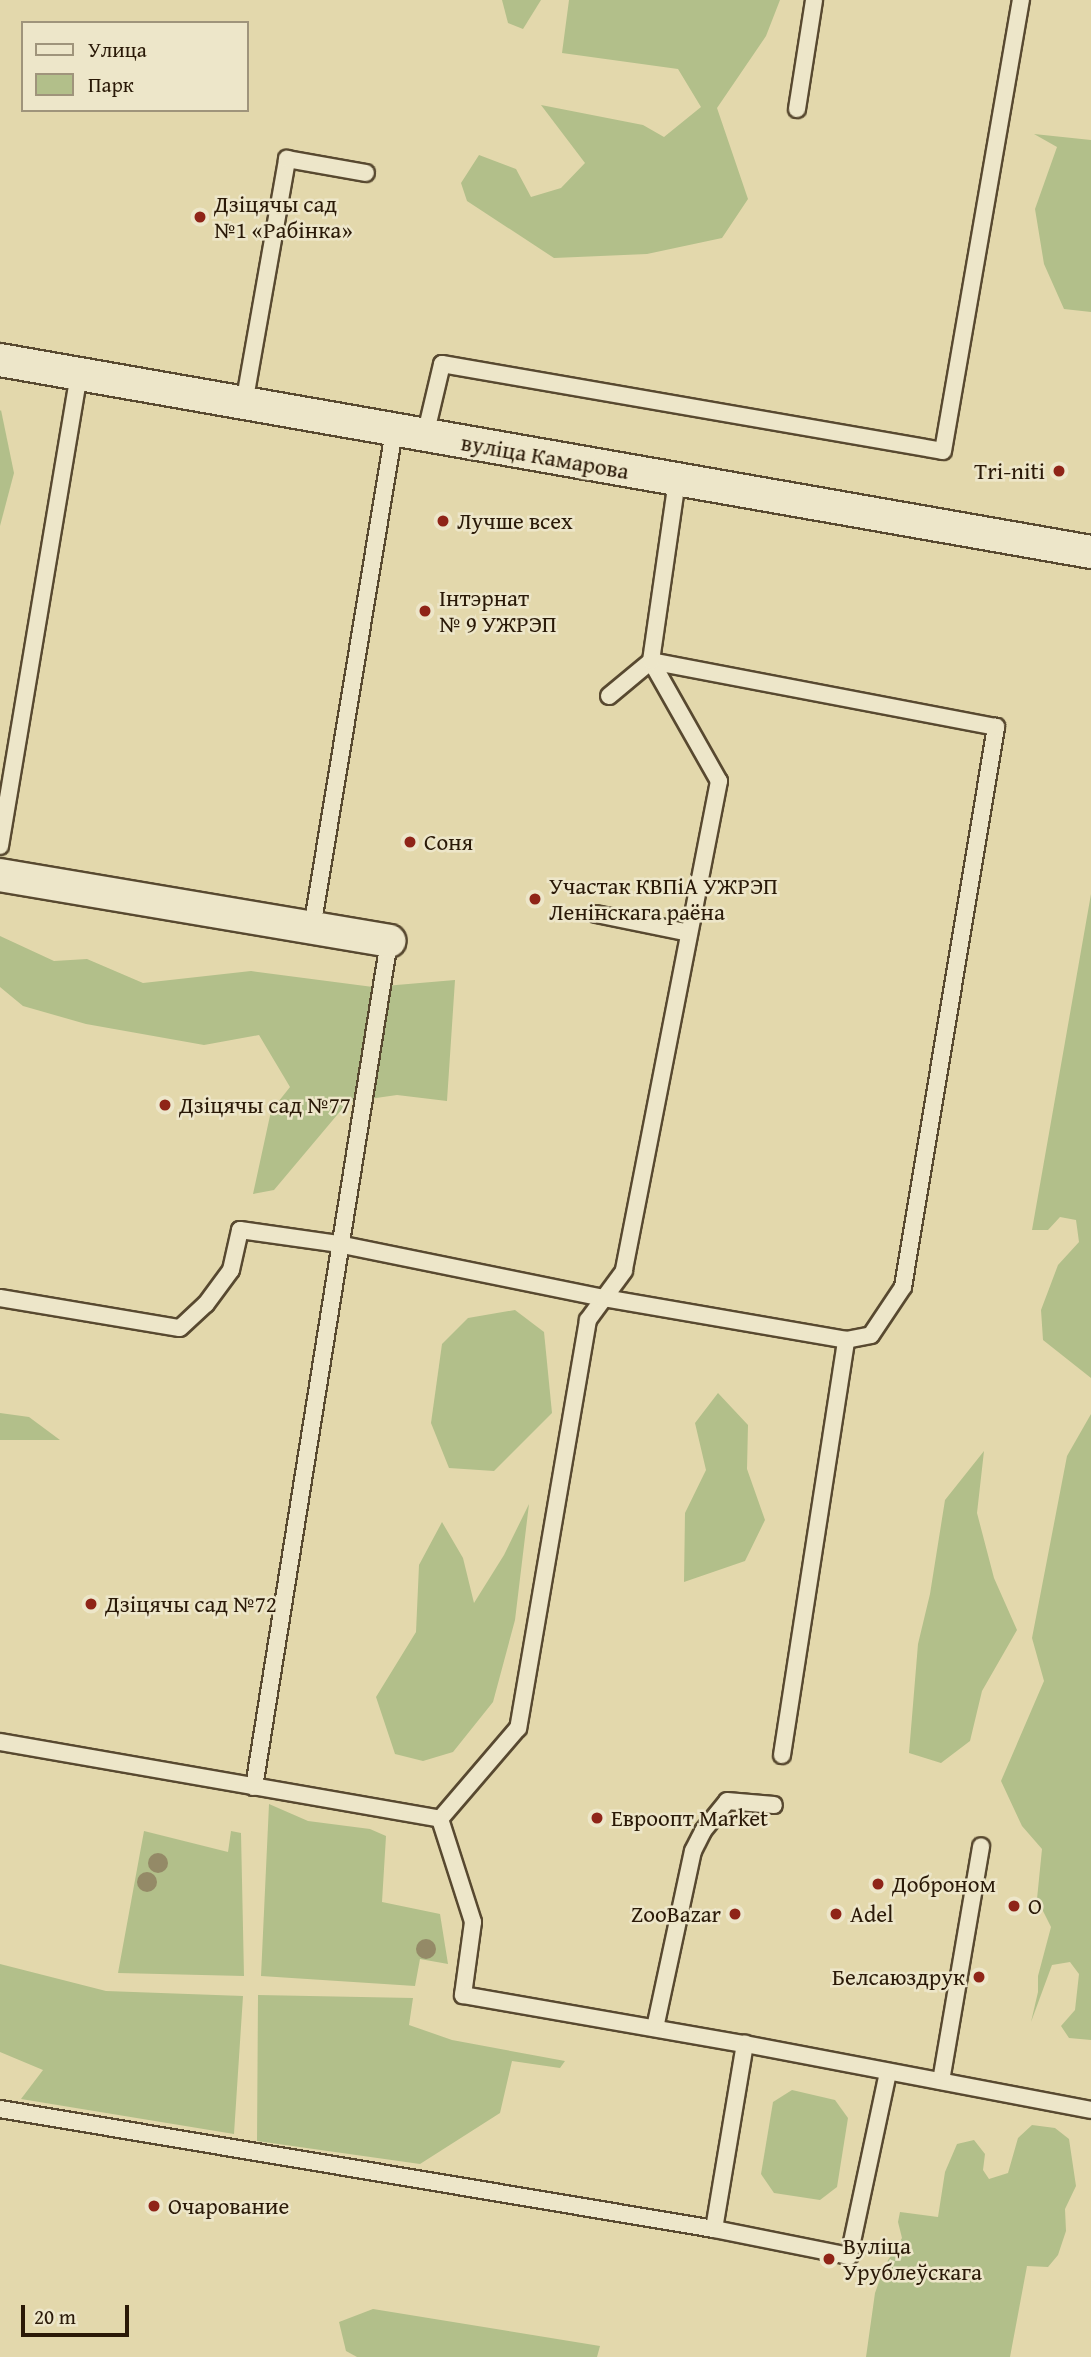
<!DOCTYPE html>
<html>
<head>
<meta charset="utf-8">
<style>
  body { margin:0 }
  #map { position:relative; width:1091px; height:2357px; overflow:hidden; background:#e3d8ac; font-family:"Gentium Book Plus",serif }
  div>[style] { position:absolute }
  .green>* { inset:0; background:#b2bf8a }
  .roads { filter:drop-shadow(2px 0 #584930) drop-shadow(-2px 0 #584930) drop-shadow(0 2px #584930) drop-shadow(0 -2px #584930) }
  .service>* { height:16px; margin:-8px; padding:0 8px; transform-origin:8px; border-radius:8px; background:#ede6c9 }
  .minor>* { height:32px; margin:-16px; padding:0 16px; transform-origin:16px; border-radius:16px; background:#ede6c9 }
  .trees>* { width:20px; height:20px; margin:-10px; border-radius:50%; background:#948a67 }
  .dots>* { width:19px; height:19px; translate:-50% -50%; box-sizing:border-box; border:4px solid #ede6c9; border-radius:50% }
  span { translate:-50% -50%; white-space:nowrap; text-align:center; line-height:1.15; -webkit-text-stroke:5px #ede6c9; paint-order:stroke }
  .poi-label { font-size:23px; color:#2a1907 }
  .left { translate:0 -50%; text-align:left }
  .right { translate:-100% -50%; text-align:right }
  .street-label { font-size:23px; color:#2a1907 }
  .legend { position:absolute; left:21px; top:21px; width:228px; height:91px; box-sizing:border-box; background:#ede6c9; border:2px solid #9f947b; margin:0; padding:9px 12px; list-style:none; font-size:21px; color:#2a1907 }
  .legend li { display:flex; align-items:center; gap:14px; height:35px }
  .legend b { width:35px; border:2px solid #9f947b }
  .scale { position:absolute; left:21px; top:2305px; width:108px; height:32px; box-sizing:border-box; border:4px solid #2a1907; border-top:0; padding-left:9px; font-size:21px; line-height:24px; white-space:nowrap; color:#2a1907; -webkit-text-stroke:5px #ede6c9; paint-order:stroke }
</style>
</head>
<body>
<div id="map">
  <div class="green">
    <div style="clip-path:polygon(502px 0,541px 0,523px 29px,508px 23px)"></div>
    <div style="clip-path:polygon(569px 0,780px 0,766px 36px,717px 108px,748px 199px,722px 238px,647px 254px,554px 258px,467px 201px,461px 183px,479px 155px,516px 169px,531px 197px,561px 188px,585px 163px,541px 105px,643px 125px,664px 137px,701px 107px,678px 69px,562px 53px)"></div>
    <div style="clip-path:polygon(1034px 134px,1091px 140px,1091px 312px,1064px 309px,1044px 264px,1035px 209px,1057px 147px)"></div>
    <div style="clip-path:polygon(1px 410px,14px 473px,0 526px,0 411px)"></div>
    <div style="clip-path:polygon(1091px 894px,1091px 1378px,1043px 1340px,1041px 1310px,1058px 1265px,1079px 1242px,1076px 1220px,1060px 1217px,1048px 1230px,1032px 1230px)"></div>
    <div style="clip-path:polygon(0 936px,54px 961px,87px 959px,143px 983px,251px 971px,373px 987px,455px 980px,447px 1101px,397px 1095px,348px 1102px,274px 1190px,253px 1194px,271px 1111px,290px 1087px,259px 1035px,204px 1045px,86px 1024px,23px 1006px,0 987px)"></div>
    <div style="clip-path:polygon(515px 1310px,544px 1332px,552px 1413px,494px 1471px,449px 1468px,431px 1423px,442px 1344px,468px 1318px)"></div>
    <div style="clip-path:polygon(718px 1393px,748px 1425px,747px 1469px,765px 1520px,745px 1561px,684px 1582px,685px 1513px,706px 1470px,695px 1423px)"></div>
    <div style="clip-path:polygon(0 1413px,29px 1417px,60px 1440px,0 1440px)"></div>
    <div style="clip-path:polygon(1091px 1414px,1091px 2040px,1069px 2038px,1061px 2026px,1075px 2010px,1079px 1974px,1070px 1962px,1052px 1965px,1031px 2022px,1038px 1992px,1038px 1976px,1051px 1927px,1037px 1899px,1042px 1849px,1022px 1826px,1001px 1781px,1044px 1681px,1032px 1638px,1067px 1456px)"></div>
    <div style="clip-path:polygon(984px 1451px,977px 1513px,994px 1578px,1017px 1630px,982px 1691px,970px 1741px,941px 1763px,909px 1753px,918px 1644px,930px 1594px,945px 1500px)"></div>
    <div style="clip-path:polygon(529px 1504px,515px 1620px,493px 1702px,453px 1752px,423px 1761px,395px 1754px,376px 1697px,416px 1632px,419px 1565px,442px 1522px,463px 1558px,474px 1603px,504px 1555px)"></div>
    <div style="clip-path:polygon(269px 1804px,308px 1821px,370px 1829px,386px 1836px,382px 1902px,440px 1914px,448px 1964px,420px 1959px,415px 1986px,261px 1976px)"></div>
    <div style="clip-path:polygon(144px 1831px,228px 1852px,231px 1831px,241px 1833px,244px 1976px,118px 1973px)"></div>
    <div style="clip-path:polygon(0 1964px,106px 1991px,243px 1996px,234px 2134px,21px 2099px,43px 2070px,0 2052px)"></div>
    <div style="clip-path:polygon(258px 1995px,413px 1998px,409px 2025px,452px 2040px,565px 2061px,560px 2068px,512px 2061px,500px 2113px,420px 2164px,257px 2141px)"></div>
    <div style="clip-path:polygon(792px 2090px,835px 2100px,848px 2118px,837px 2187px,820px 2200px,774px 2193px,761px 2174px,773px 2102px)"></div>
    <div style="clip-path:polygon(1032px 2125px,1055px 2128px,1069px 2139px,1076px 2186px,1065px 2209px,1066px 2231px,1058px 2255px,1048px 2267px,1027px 2266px,1010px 2357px,866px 2357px,875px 2293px,885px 2265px,902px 2238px,898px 2222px,900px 2212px,938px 2217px,945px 2172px,957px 2144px,974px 2140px,985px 2154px,983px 2170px,989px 2179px,1008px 2173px,1018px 2138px)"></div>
    <div style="clip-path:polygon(373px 2309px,600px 2346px,597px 2357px,357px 2357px,346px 2351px,339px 2322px)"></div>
  </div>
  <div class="roads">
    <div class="service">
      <div style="left:797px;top:109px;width:110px;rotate:-81.1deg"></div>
      <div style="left:244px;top:404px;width:249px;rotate:-80deg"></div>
      <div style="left:287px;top:159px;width:80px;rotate:10deg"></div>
      <div style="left:425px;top:436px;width:74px;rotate:-76.7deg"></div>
      <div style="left:442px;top:364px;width:508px;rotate:9.85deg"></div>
      <div style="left:943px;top:451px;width:458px;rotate:-80.2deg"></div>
      <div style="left:609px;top:696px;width:55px;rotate:-39.8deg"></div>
      <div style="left:651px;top:661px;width:138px;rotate:60.5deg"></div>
      <div style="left:719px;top:781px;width:499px;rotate:101deg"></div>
      <div style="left:624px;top:1271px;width:61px;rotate:126.3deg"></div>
      <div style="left:588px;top:1320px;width:414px;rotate:99.7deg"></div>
      <div style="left:518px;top:1728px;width:120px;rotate:130.6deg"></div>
      <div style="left:440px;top:1819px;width:108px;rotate:72.2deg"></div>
      <div style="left:473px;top:1922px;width:74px;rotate:97.8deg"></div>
      <div style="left:463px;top:1995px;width:286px;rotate:9.9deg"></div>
      <div style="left:745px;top:2044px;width:352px;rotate:10.8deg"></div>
      <div style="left:0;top:846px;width:478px;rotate:-80.5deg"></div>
      <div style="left:596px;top:914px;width:95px;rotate:11.5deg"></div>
      <div style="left:312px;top:928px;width:504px;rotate:-80.63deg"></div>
      <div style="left:0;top:1298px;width:182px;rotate:9.5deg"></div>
      <div style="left:180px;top:1328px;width:35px;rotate:-43deg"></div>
      <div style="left:206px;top:1304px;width:42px;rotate:-53.7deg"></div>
      <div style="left:231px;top:1270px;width:41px;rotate:-77.3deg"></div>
      <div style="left:240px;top:1230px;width:99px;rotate:8.1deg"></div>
      <div style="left:338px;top:1244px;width:271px;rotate:11.5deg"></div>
      <div style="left:604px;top:1298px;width:246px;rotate:9.8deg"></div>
      <div style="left:846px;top:1340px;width:25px;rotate:-11deg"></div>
      <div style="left:871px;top:1335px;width:58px;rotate:-56.3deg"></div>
      <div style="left:903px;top:1287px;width:568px;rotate:-80.57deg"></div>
      <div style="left:996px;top:727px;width:351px;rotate:-169.2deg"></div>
      <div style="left:651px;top:661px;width:183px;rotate:-81.8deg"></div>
      <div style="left:0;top:1742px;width:447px;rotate:9.9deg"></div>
      <div style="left:782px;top:1755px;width:420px;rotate:-81.2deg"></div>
      <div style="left:254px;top:1787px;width:857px;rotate:-80.93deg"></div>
      <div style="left:655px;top:2028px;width:181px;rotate:-77.9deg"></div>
      <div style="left:693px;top:1851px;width:22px;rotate:-63deg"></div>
      <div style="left:703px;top:1831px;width:38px;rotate:-51deg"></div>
      <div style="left:727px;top:1801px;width:47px;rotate:4.9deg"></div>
      <div style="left:941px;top:2081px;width:238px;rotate:-80.3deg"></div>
      <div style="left:0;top:2109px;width:724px;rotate:9.54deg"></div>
      <div style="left:714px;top:2229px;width:188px;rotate:-80.5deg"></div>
      <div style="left:714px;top:2229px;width:138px;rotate:11.3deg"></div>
      <div style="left:849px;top:2256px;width:188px;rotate:-78deg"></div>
    </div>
    <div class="minor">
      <div style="left:0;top:360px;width:1108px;rotate:9.98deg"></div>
      <div style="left:0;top:875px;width:395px;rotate:9.6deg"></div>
    </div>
  </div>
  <div class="trees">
    <div style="left:158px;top:1863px"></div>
    <div style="left:147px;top:1882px"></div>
    <div style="left:426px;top:1949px"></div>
  </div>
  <div class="dots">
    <div style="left:200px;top:217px;background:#8f2418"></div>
    <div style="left:1059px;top:471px;background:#8f2418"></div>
    <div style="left:443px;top:521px;background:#8f2418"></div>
    <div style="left:425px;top:611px;background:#8f2418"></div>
    <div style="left:410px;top:842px;background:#8f2418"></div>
    <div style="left:535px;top:899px;background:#8f2418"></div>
    <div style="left:165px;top:1105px;background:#8f2418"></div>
    <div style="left:91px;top:1604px;background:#8f2418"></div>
    <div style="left:597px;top:1818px;background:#8f2418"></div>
    <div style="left:878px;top:1884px;background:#8f2418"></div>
    <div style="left:1014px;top:1906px;background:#8f2418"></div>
    <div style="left:735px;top:1914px;background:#8f2418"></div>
    <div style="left:836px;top:1914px;background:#8f2418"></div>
    <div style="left:979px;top:1977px;background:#8f2418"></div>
    <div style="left:154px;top:2206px;background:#8f2418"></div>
    <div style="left:829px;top:2259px;background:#8f2418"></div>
  </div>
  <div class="poi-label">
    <span class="left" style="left:214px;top:217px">Дзіцячы сад<br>№1 «Рабінка»</span>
    <span class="right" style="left:1045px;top:471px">Tri-niti</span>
    <span class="left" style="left:457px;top:521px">Лучше всех</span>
    <span class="left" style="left:439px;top:611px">Інтэрнат<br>№ 9 УЖРЭП</span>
    <span class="left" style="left:424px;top:842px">Соня</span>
    <span class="left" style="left:549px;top:899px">Участак КВПіА УЖРЭП<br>Ленінскага раёна</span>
    <span class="left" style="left:179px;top:1105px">Дзіцячы сад №77</span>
    <span class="left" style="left:105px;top:1604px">Дзіцячы сад №72</span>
    <span class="left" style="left:611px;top:1818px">Евроопт Market</span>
    <span class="left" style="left:892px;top:1884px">Доброном</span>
    <span class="left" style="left:1028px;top:1906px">О</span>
    <span class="right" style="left:721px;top:1914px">ZooBazar</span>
    <span class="left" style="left:850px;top:1914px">Adel</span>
    <span class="right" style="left:965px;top:1977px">Белсаюздрук</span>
    <span class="left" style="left:168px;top:2206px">Очарование</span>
    <span class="left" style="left:843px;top:2259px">Вуліца<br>Урублеўскага</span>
  </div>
  <div class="street-label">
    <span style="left:545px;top:457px;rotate:10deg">вуліца Камарова</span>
  </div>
  <ul class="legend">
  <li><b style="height:9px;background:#ede6c9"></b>Улица</li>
  <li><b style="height:19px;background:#b2bf8a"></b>Парк</li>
  </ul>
  <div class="scale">20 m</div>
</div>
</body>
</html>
